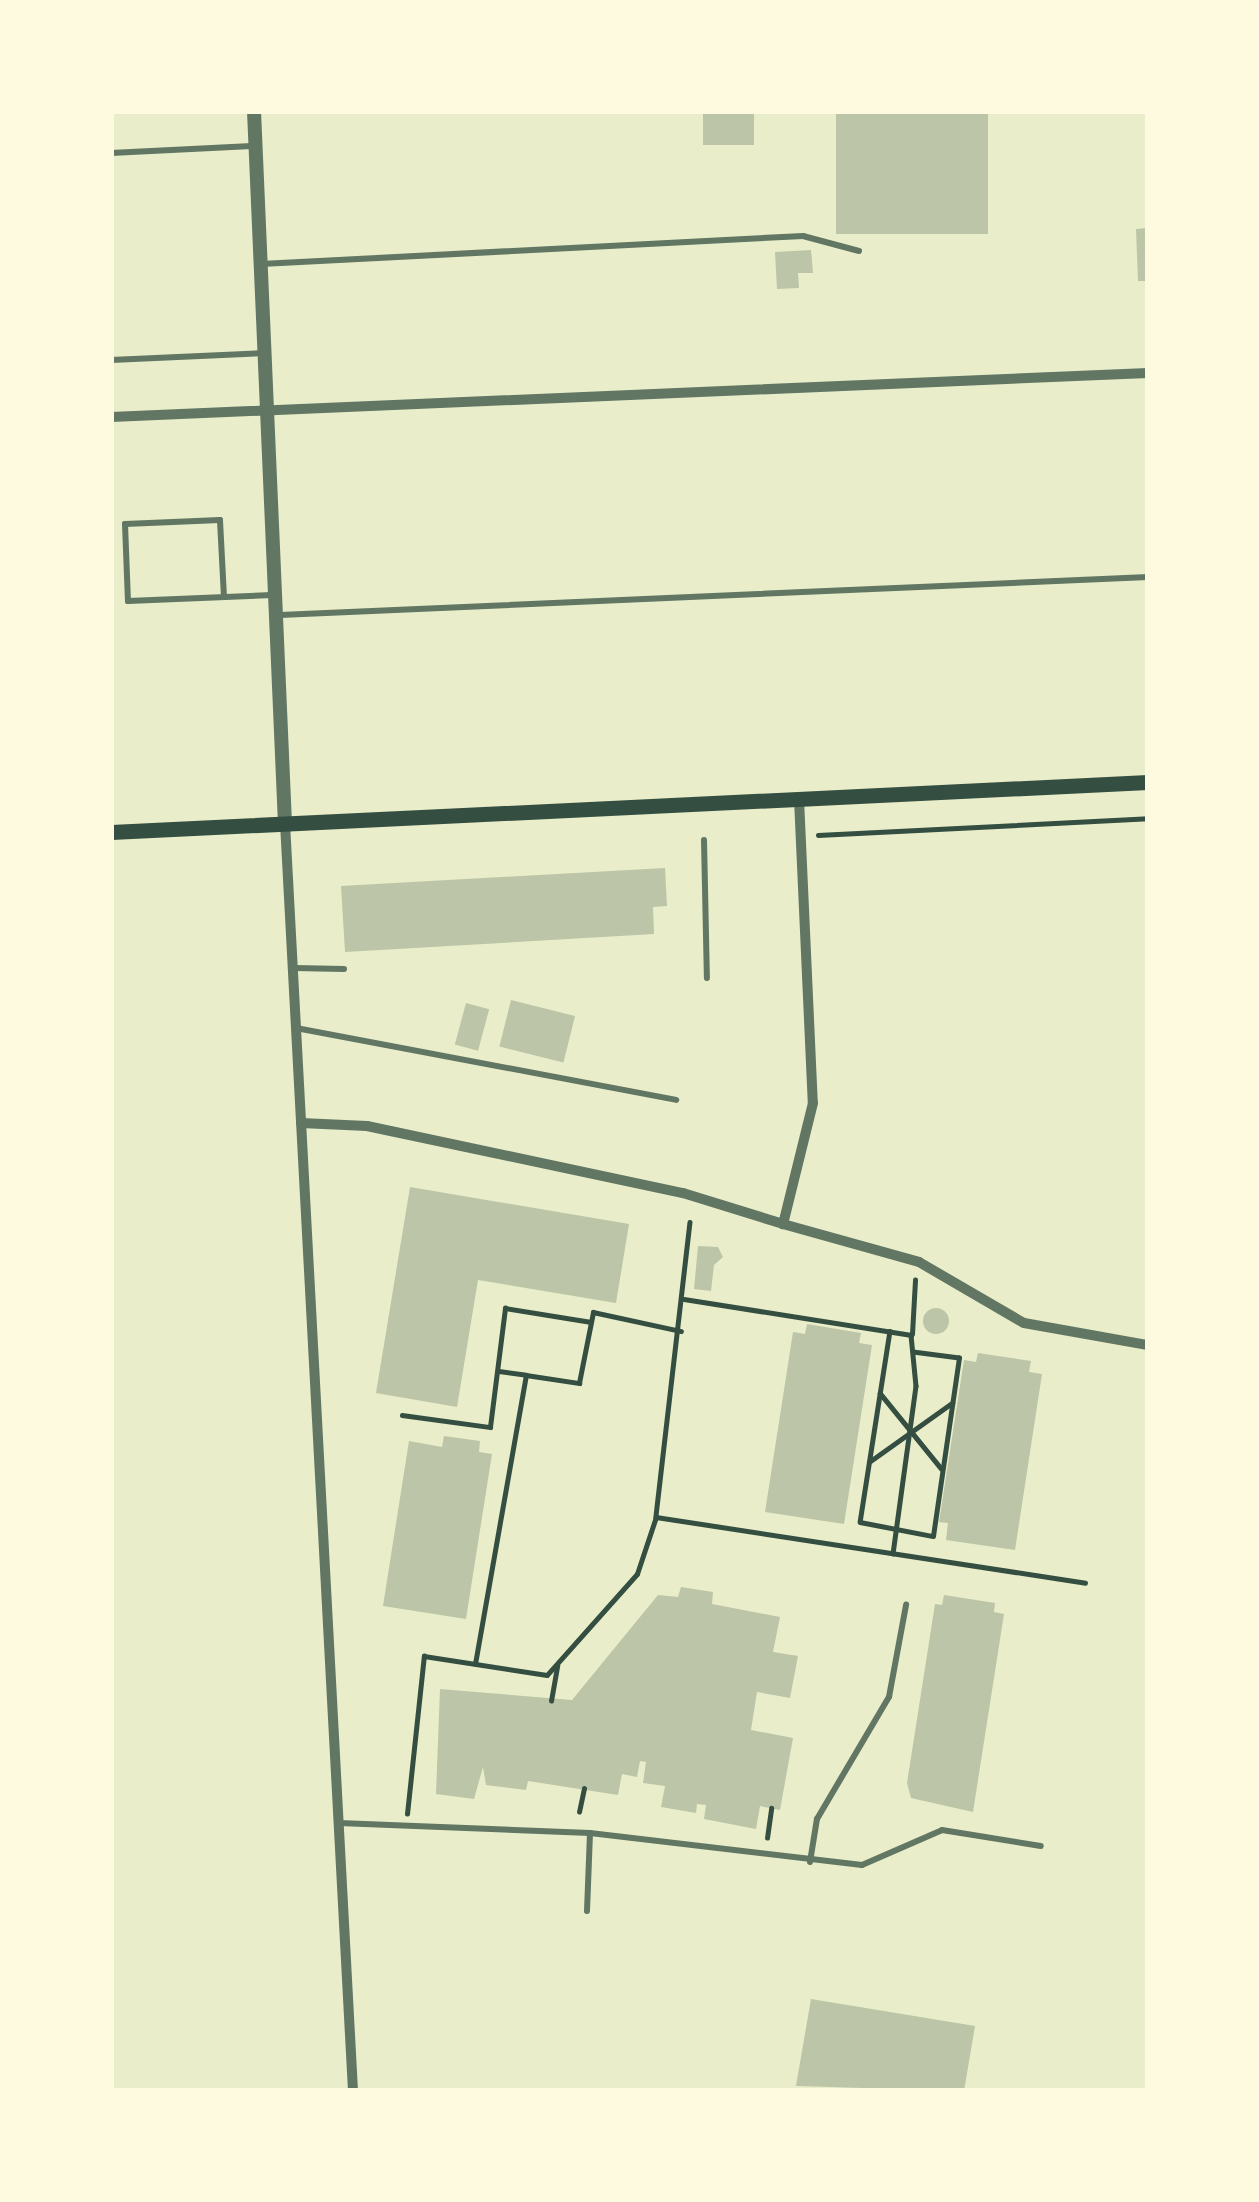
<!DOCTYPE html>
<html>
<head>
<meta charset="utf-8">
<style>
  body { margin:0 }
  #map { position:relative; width:1259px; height:2202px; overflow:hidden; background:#e9edc9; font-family:Mulish,sans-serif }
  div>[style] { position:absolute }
  .building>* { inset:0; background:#bcc5a7; transform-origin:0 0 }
  .round { border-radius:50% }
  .path>* { height:4.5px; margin:-2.25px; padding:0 2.25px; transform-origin:2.25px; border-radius:2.25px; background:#344e41 }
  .service>* { height:6px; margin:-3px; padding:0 3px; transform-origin:3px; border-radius:3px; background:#617663 }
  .minor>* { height:10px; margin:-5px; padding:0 5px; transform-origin:5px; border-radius:5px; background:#617663 }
  .tertiary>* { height:14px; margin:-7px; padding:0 7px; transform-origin:7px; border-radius:7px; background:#617663 }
  .secondary>* { height:15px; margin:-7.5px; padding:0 7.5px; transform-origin:7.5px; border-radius:7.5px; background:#344e41 }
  span { translate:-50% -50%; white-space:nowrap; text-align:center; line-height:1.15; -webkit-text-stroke:9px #fefae0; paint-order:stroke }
  .frame { position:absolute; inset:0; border:114px solid #fefae0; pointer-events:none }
</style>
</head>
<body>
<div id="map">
  <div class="building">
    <div style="left:703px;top:111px;width:51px;height:34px"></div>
    <div style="left:836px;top:111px;width:152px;height:123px"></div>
    <div style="clip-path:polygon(1148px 228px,1148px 281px,1138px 281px,1136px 229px)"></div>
    <div style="clip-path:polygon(811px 250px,813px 273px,798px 273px,799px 288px,777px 289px,775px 252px)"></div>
    <div style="clip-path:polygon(665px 868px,667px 906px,653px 907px,654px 934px,345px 952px,341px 886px)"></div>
    <div style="left:511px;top:1000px;width:66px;height:48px;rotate:14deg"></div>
    <div style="left:466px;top:1003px;width:24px;height:43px;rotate:15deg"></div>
    <div style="clip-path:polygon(410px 1187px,629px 1224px,616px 1303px,478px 1280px,457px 1407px,376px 1393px)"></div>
    <div style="clip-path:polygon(698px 1246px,718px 1247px,723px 1257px,714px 1265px,711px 1291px,694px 1289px)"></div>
    <div class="round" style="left:923px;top:1308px;width:26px;height:26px"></div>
    <div style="clip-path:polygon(807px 1324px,861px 1333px,859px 1343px,872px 1345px,844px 1524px,765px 1512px,793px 1332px,805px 1334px)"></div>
    <div style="clip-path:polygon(978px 1353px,1031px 1361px,1029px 1372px,1042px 1374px,1015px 1550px,946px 1540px,948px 1523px,939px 1522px,964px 1360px,976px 1362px)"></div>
    <div style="clip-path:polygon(444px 1436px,480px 1441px,479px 1452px,492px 1454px,466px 1619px,383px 1606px,409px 1441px,442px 1447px)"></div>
    <div style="clip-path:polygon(681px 1587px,713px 1592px,712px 1604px,780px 1617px,773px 1652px,798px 1656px,790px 1698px,757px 1692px,751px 1730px,793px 1738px,780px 1810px,760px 1806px,756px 1829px,704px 1819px,706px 1805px,697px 1804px,696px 1813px,661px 1807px,665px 1786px,643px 1783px,646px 1762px,640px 1761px,637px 1777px,622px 1774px,618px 1795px,528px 1781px,526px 1790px,486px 1785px,483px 1767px,474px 1799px,436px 1794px,440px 1689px,572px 1700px,658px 1595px,678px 1597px)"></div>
    <div style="clip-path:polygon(944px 1595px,995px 1603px,994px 1612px,1004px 1614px,973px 1812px,911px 1798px,907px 1783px,935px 1604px,942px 1605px)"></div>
    <div style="clip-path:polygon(811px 1999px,975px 2026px,964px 2091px,796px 2086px)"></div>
  </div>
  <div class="path">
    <div style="left:818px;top:835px;width:330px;rotate:-2.9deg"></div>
    <div style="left:690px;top:1222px;width:297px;rotate:96.6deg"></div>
    <div style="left:656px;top:1517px;width:434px;rotate:8.7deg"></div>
    <div style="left:684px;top:1299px;width:230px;rotate:9deg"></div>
    <div style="left:911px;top:1335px;width:51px;rotate:84.4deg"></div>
    <div style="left:916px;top:1386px;width:169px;rotate:97.8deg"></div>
    <div style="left:890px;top:1331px;width:193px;rotate:98.9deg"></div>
    <div style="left:860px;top:1522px;width:74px;rotate:10.9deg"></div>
    <div style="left:933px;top:1536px;width:180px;rotate:-81.7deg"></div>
    <div style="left:959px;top:1358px;width:46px;rotate:-172.6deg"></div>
    <div style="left:912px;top:1334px;width:54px;rotate:-86.8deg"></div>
    <div style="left:499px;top:1371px;width:27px;rotate:8deg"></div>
    <div style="left:880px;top:1393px;width:97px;rotate:50.9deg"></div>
    <div style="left:402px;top:1415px;width:89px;rotate:7.8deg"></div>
    <div style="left:490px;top:1427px;width:120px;rotate:-82.8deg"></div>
    <div style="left:505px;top:1308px;width:87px;rotate:9.2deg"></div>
    <div style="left:869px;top:1462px;width:102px;rotate:-35.4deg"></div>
    <div style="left:475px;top:1664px;width:293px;rotate:-80deg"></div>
    <div style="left:526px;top:1375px;width:54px;rotate:8.6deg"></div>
    <div style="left:579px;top:1383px;width:72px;rotate:-78.8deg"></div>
    <div style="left:593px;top:1312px;width:90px;rotate:12.2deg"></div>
    <div style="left:551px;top:1701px;width:36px;rotate:-80deg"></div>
    <div style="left:579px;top:1812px;width:24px;rotate:-78deg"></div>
    <div style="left:407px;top:1814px;width:159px;rotate:-83.9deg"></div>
    <div style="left:424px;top:1656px;width:124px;rotate:8.8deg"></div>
    <div style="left:547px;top:1675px;width:135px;rotate:-48.3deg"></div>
    <div style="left:637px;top:1574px;width:60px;rotate:-71.6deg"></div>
    <div style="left:767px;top:1838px;width:30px;rotate:-82deg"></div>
  </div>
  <div class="service">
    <div style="left:111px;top:153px;width:141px;rotate:-2.8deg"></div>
    <div style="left:261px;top:264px;width:543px;rotate:-2.96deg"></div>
    <div style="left:803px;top:236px;width:58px;rotate:15deg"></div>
    <div style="left:111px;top:360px;width:152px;rotate:-2.6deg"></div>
    <div style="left:224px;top:597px;width:77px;rotate:-93deg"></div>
    <div style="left:220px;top:520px;width:95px;rotate:177.6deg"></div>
    <div style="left:125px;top:524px;width:77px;rotate:87.8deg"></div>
    <div style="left:128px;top:601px;width:144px;rotate:-2.4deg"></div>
    <div style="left:280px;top:615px;width:869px;rotate:-2.51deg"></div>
    <div style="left:704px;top:840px;width:138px;rotate:88.8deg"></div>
    <div style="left:294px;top:968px;width:50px;rotate:1.1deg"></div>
    <div style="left:296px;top:1028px;width:387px;rotate:10.7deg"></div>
    <div style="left:339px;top:1823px;width:251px;rotate:2.3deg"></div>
    <div style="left:590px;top:1833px;width:274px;rotate:6.7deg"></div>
    <div style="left:862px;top:1865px;width:87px;rotate:-23.6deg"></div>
    <div style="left:942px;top:1830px;width:100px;rotate:9.2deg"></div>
    <div style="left:810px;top:1862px;width:44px;rotate:-80.8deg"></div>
    <div style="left:817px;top:1819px;width:142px;rotate:-59.5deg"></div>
    <div style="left:889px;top:1697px;width:94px;rotate:-79.5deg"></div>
    <div style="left:587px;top:1911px;width:78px;rotate:-87.8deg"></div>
  </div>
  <div class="minor">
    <div style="left:111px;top:417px;width:1038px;rotate:-2.43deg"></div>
    <div style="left:799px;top:799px;width:304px;rotate:87.4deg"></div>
    <div style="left:813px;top:1103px;width:125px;rotate:103.9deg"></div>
    <div style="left:783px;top:1224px;width:141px;rotate:15.6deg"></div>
    <div style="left:919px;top:1262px;width:121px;rotate:30.2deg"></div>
    <div style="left:1024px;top:1323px;width:126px;rotate:10.1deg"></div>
    <div style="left:285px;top:823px;width:1270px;rotate:86.93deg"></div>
    <div style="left:301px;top:1123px;width:66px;rotate:2.6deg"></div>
    <div style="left:367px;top:1126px;width:323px;rotate:12deg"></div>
    <div style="left:683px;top:1193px;width:105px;rotate:17.2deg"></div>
  </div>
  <div class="tertiary">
    <div style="left:254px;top:111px;width:713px;rotate:87.51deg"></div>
  </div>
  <div class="secondary">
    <div style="left:111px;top:832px;width:1038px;rotate:-2.76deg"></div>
  </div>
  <div class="frame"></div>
</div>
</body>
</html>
